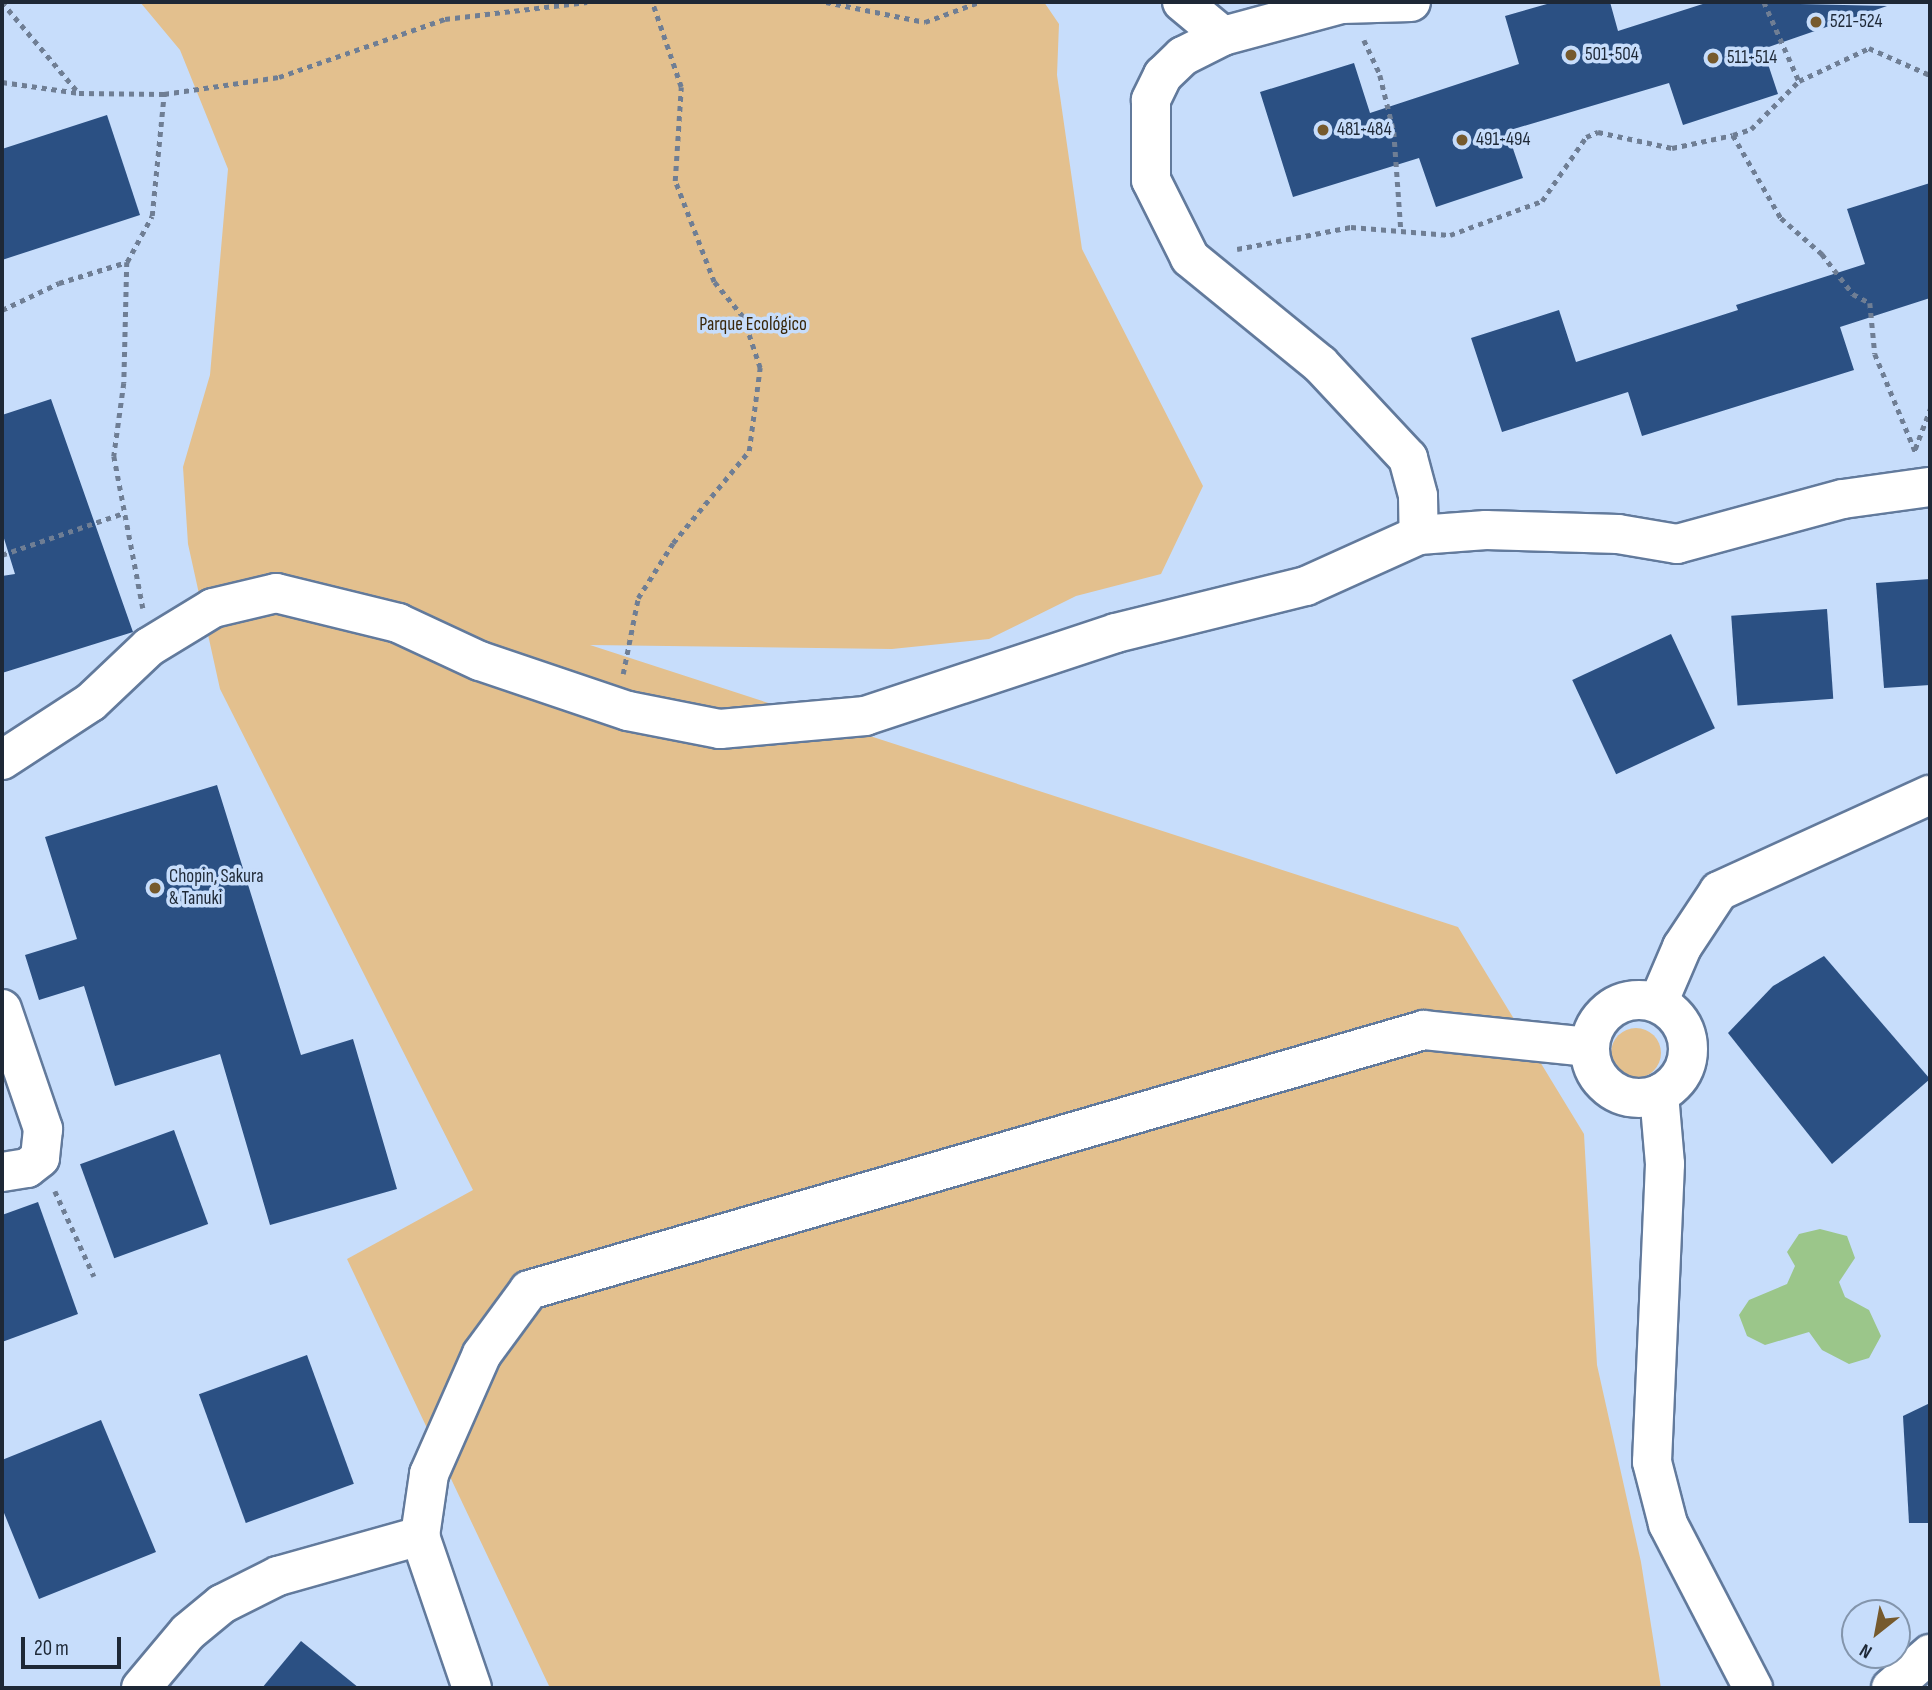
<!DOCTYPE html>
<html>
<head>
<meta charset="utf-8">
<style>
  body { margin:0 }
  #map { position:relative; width:1932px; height:1690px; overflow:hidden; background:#c7ddfb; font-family:"Sofia Sans Condensed",sans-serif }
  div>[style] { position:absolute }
  .green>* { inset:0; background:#e3c08e }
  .round { border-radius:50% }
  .water>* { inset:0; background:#9bc68a }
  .building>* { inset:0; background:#2b5083; transform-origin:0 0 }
  .path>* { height:4.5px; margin-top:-2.25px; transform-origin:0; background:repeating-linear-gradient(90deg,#6f7e94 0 5px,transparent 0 10px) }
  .roads { filter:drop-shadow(2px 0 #627a9c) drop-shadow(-2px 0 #627a9c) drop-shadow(0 2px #627a9c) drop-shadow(0 -2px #627a9c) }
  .minor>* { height:38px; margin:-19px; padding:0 19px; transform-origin:19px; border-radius:19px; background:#fff }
  .minor>.ring { margin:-19px; padding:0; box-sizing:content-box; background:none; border:38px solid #fff; border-radius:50% }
  .dots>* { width:19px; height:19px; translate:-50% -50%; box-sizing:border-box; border:4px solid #c7ddfb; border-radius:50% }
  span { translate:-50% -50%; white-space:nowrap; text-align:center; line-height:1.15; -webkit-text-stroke:7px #c7ddfb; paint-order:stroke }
  .poi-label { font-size:19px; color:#1e2836 }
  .left { translate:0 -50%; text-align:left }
  .park-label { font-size:19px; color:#39270a }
  .frame { position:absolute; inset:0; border:4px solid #1e2836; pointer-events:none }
  .north { position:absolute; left:1841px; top:1599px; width:70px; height:70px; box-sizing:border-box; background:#c7ddfb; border:2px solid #8395ac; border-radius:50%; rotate:211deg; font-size:19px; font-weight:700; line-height:28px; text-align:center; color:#1e2836 }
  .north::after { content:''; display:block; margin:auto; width:24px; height:32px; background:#765a2d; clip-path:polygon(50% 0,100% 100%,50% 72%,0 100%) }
  .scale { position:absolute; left:21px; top:1637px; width:100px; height:32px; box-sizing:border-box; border:4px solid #1e2836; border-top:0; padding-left:9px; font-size:21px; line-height:24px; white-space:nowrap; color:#1e2836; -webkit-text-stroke:5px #c7ddfb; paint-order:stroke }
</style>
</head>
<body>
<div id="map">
  <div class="green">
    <div style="clip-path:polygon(140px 2px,1044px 2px,1059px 24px,1057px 75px,1082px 249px,1203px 486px,1161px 574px,1076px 596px,989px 639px,892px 649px,590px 645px,1458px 927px,1584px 1134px,1597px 1365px,1641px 1562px,1661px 1688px,550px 1688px,347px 1259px,473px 1190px,220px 689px,188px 544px,183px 467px,210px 375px,228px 169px,180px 50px)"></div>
    <div class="round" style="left:1611px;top:1028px;width:50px;height:50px"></div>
  </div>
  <div class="water">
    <div style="clip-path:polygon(1820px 1229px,1847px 1236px,1855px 1258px,1839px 1282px,1845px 1297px,1869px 1310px,1881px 1336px,1869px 1358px,1849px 1364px,1822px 1350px,1809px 1332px,1765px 1345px,1747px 1336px,1739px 1315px,1749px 1300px,1787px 1284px,1795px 1266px,1787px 1252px,1799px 1234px)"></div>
  </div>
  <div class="building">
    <div style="clip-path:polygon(1554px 2px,1610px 2px,1618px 31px,1709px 2px,1887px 6px,1763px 49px,1778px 94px,1683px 125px,1669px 83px,1507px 131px,1523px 178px,1436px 207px,1419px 158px,1293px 197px,1260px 92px,1354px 63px,1370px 113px,1519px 64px,1505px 16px)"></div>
    <div style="clip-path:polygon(107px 115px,140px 215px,2px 260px,2px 149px)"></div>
    <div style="clip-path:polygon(1930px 183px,1930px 298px,1840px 327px,1854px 370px,1642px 436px,1628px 392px,1502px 432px,1471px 338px,1559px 310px,1576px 362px,1738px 310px,1736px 305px,1865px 264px,1847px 209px)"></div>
    <div style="clip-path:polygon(51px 399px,133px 632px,2px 673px,2px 576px,15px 574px,2px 532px,2px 415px)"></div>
    <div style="clip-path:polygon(1930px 579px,1930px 685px,1884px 688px,1876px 583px)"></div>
    <div style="left:1827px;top:609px;width:90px;height:96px;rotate:86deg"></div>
    <div style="left:1671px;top:634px;width:104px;height:109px;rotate:65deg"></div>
    <div style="clip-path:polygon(217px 785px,301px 1055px,353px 1039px,397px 1189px,270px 1225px,220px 1054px,115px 1086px,84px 986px,39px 1000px,25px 955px,77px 939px,45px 837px)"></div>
    <div style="clip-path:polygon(1824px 956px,1930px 1079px,1832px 1164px,1728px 1033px,1773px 986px)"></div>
    <div style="left:174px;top:1130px;width:100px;height:100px;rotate:70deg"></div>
    <div style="clip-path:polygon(38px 1202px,78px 1314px,2px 1342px,2px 1215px)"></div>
    <div style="left:307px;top:1355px;width:137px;height:115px;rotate:70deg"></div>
    <div style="clip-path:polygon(1930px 1403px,1930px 1523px,1909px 1523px,1903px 1416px)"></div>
    <div style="clip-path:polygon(101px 1420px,156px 1552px,39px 1599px,2px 1508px,2px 1460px)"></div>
    <div style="clip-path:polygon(301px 1641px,359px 1688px,262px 1688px)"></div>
  </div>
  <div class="path">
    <div style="left:2px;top:2px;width:118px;rotate:49.8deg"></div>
    <div style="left:826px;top:2px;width:101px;rotate:11.4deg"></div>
    <div style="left:925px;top:22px;width:58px;rotate:-20.3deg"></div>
    <div style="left:1764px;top:2px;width:86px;rotate:66.1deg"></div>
    <div style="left:1364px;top:40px;width:38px;rotate:65deg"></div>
    <div style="left:1380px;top:75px;width:59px;rotate:76.2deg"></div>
    <div style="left:1394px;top:132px;width:97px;rotate:85.9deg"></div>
    <div style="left:2px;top:82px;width:78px;rotate:8.1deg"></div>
    <div style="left:79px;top:93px;width:85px;rotate:0.7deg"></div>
    <div style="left:164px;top:94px;width:116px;rotate:-8.4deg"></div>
    <div style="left:279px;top:77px;width:176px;rotate:-19.3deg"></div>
    <div style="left:445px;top:19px;width:143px;rotate:-6.8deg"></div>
    <div style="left:1733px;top:135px;width:96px;rotate:60deg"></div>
    <div style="left:1781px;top:218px;width:55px;rotate:41.3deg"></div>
    <div style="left:1822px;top:254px;width:51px;rotate:52.2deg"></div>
    <div style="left:1853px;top:294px;width:19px;rotate:28deg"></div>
    <div style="left:1870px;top:303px;width:51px;rotate:84.4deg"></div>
    <div style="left:1875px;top:354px;width:107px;rotate:67.5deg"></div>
    <div style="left:1237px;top:249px;width:116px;rotate:-10.9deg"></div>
    <div style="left:1351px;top:227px;width:99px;rotate:4.6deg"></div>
    <div style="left:1450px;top:235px;width:98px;rotate:-20.3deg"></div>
    <div style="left:1542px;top:201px;width:78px;rotate:-55.5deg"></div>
    <div style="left:1586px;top:137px;width:13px;rotate:-23deg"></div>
    <div style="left:1598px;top:132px;width:76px;rotate:12.2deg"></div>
    <div style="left:1672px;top:148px;width:62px;rotate:-12deg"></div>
    <div style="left:1733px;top:135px;width:19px;rotate:-18deg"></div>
    <div style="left:1751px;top:129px;width:68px;rotate:-45deg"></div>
    <div style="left:1799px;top:81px;width:77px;rotate:-25.2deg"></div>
    <div style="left:1869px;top:48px;width:67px;rotate:23.9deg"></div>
    <div style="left:127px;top:262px;width:52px;rotate:-61.5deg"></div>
    <div style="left:152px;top:216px;width:123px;rotate:-84.4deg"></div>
    <div style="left:2px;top:310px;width:63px;rotate:-25.3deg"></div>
    <div style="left:59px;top:283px;width:71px;rotate:-17.2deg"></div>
    <div style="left:127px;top:262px;width:121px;rotate:91.4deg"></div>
    <div style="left:124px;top:383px;width:74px;rotate:97.8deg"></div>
    <div style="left:114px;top:456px;width:155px;rotate:79.2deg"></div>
    <div style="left:1915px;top:449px;width:43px;rotate:-69.4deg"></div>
    <div style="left:2px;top:555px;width:129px;rotate:-19deg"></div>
    <div style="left:623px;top:674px;width:77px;rotate:-78.8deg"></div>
    <div style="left:638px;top:598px;width:65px;rotate:-57.5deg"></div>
    <div style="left:673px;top:543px;width:119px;rotate:-50.4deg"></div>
    <div style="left:749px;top:451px;width:84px;rotate:-82.5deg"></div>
    <div style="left:760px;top:368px;width:54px;rotate:-108.4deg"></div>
    <div style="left:743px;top:317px;width:45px;rotate:-129.6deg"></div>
    <div style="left:714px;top:282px;width:108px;rotate:-111.1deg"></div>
    <div style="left:675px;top:181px;width:94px;rotate:-86.3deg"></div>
    <div style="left:681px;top:87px;width:90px;rotate:-108.8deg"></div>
    <div style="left:55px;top:1191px;width:94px;rotate:65.4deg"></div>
  </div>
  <div class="roads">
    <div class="minor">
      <div style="left:1182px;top:2px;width:53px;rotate:39.7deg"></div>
      <div style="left:1223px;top:36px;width:123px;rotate:-15.1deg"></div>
      <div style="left:1342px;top:4px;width:69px;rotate:-1.7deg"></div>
      <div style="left:1223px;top:36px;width:45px;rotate:153.4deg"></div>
      <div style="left:1183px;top:56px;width:28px;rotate:136deg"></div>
      <div style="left:1163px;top:75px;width:28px;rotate:116deg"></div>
      <div style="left:1151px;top:100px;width:80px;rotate:90deg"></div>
      <div style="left:1151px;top:180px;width:87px;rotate:63.4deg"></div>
      <div style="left:1190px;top:258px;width:168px;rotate:39.2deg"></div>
      <div style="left:1320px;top:364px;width:129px;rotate:46.9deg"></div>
      <div style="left:1408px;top:458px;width:39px;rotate:75deg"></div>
      <div style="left:1418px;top:496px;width:39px;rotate:89deg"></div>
      <div style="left:2px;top:760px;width:106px;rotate:-33.1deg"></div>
      <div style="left:91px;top:702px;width:80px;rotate:-43.5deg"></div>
      <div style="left:149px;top:647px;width:75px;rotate:-31.4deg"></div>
      <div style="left:213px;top:608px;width:65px;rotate:-13.4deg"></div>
      <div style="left:276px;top:593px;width:126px;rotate:13.8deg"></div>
      <div style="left:398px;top:623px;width:90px;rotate:24.9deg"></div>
      <div style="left:480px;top:661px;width:156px;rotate:18.7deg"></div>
      <div style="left:628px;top:711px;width:94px;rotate:11.1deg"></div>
      <div style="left:720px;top:729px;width:146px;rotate:-5.1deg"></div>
      <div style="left:865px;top:716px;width:264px;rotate:-18.3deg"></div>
      <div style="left:1116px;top:633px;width:196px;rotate:-13.9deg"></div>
      <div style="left:1306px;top:586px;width:124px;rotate:-24.3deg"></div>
      <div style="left:1419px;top:535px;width:67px;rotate:-4.3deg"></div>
      <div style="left:1486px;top:530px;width:132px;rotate:1.7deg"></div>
      <div style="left:1618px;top:534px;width:60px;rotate:9.6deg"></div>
      <div style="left:1677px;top:544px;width:172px;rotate:-15.2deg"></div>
      <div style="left:1843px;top:499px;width:88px;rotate:-7.9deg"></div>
      <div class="ring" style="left:1590px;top:1000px;width:60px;height:60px"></div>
      <div style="left:1658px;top:1003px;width:61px;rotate:-66.8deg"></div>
      <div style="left:1682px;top:947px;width:67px;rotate:-56.5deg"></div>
      <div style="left:1719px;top:891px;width:232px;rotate:-24.5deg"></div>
      <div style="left:2px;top:1009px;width:127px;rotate:71.1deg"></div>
      <div style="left:43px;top:1129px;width:29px;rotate:96deg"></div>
      <div style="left:40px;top:1158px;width:16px;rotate:142deg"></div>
      <div style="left:27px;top:1168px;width:25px;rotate:171deg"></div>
      <div style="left:1659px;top:1094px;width:70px;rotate:85.1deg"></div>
      <div style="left:1665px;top:1164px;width:298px;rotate:92.5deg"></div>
      <div style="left:1652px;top:1462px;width:64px;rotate:75.5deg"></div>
      <div style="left:1668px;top:1524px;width:185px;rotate:62.6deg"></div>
      <div style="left:141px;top:1688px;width:73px;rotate:-50deg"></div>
      <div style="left:188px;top:1632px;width:44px;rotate:-39.5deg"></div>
      <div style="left:222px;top:1604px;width:63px;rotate:-26.6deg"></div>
      <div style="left:278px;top:1576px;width:148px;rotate:-15.7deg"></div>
      <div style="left:472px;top:1688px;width:161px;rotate:-108.9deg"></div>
      <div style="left:420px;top:1536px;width:63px;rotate:-81.7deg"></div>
      <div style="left:429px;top:1474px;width:131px;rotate:-66.2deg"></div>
      <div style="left:482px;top:1354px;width:79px;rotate:-53.7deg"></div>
      <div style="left:529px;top:1290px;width:932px;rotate:-16.2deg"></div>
      <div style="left:1424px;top:1030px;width:166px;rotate:5.9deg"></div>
      <div style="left:1891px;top:1688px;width:52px;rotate:-41.1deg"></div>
    </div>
  </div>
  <div class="dots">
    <div style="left:1816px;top:22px;background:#765a2d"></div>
    <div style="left:1571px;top:55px;background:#765a2d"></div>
    <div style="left:1713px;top:58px;background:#765a2d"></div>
    <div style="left:1323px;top:130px;background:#765a2d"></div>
    <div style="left:1462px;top:140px;background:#765a2d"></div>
    <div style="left:155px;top:888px;background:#765a2d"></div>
  </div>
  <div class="poi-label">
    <span class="left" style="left:1830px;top:22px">521-524</span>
    <span class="left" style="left:1585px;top:55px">501-504</span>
    <span class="left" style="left:1727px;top:58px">511-514</span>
    <span class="left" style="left:1337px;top:130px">481-484</span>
    <span class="left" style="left:1476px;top:140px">491-494</span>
    <span class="left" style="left:169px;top:888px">Chopin, Sakura<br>&amp; Tanuki</span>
  </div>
  <div class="park-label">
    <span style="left:753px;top:325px">Parque Ecológico</span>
  </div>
  <div class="frame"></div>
  <div class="north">N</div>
  <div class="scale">20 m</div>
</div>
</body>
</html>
